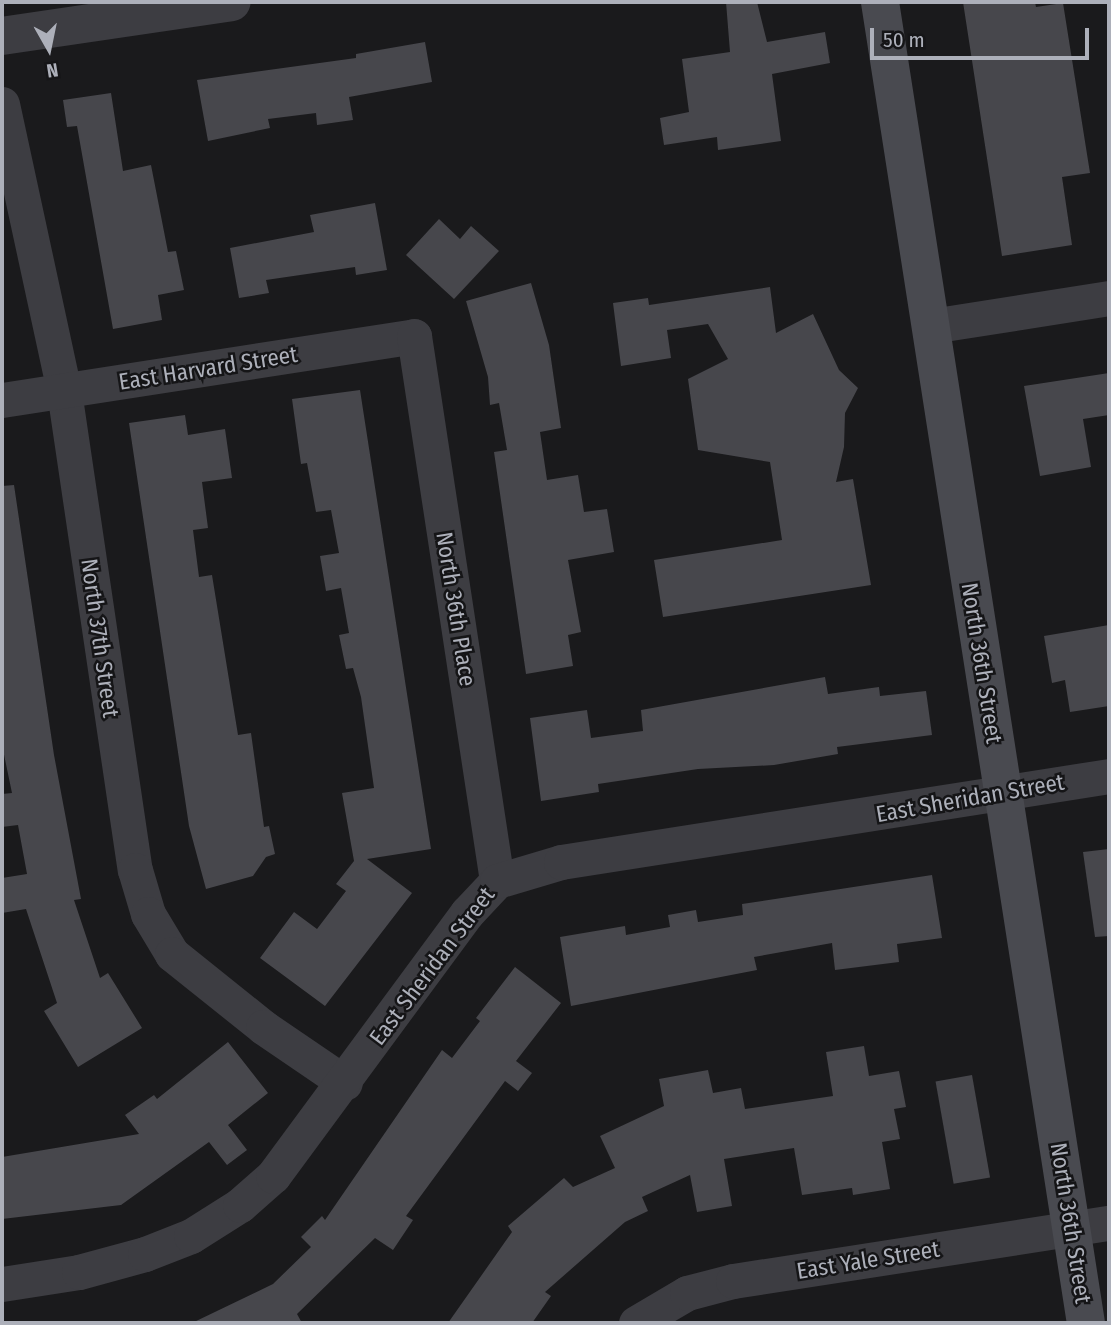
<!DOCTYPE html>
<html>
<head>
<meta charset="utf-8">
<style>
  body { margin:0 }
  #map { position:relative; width:1111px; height:1325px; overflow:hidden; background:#1a1a1c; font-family:"Fira Sans Condensed",sans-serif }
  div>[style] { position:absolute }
  .building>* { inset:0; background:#47474c; transform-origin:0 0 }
  .minor>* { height:35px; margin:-17.5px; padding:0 17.5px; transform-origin:17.5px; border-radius:17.5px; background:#3d3d42 }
  .tertiary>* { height:38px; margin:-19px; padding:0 19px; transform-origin:19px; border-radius:19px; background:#3d3d42 }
  .secondary>* { height:38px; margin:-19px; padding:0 19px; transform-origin:19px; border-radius:19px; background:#494a50 }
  span { translate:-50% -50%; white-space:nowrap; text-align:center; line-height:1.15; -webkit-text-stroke:5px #151517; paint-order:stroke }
  .street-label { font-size:23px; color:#adb0ba }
  .frame { position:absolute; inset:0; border:4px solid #adb0ba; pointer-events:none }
  .north { position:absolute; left:14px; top:14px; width:70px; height:70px; -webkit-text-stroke:5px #151517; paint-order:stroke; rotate:171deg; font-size:19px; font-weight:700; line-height:28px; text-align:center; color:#adb0ba }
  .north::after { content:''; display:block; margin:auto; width:24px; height:32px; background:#adb0ba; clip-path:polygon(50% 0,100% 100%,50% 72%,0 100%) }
  .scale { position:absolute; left:870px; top:28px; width:219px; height:32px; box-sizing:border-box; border:4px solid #adb0ba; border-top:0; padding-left:9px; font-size:21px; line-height:24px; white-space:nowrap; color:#adb0ba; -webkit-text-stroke:5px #151517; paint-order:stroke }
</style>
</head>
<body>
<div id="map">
  <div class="building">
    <div style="clip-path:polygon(726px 2px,757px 2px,767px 42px,825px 32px,830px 63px,772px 74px,781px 141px,718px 150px,717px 137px,664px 145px,660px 118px,689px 112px,682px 59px,730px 52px)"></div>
    <div style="clip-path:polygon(963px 2px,1035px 2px,1036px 7px,1063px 3px,1090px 173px,1062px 177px,1072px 245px,1002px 256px)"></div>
    <div style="clip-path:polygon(425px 42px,432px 82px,349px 97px,353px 120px,317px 125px,316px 113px,268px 119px,270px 128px,208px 141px,197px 80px,356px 58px,356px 54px)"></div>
    <div style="clip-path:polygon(111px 93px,123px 171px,151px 165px,168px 252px,176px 251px,184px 290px,158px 295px,162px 320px,113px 329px,77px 126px,67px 127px,63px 100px)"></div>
    <div style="clip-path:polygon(375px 203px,387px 270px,356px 275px,355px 267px,266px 280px,269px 293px,239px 298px,230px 248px,314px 232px,310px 215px)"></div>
    <div style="clip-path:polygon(439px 219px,460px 239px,471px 226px,499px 251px,454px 299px,406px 255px)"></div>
    <div style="clip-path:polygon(531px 283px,549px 345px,561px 428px,540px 432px,547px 480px,578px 475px,584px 512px,607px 509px,614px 552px,568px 560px,581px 632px,568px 635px,573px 666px,526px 674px,494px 452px,507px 450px,499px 403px,490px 405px,488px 377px,466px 301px)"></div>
    <div style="clip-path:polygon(770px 287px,776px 333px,813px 314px,839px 370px,858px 388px,845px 413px,844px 447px,836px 482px,853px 479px,871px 585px,663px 617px,654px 560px,782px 540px,770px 462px,698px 450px,688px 379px,728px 359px,708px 324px,667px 330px,671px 358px,621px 366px,613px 303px,648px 298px,649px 305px)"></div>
    <div style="clip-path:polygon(1109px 373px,1109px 415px,1083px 419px,1091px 467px,1040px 476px,1024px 386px)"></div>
    <div style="clip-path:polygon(360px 390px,431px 849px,367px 859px,412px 893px,325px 1006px,260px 958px,294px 912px,317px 929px,346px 891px,336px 884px,354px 861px,342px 793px,374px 788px,361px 697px,353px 668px,346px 669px,339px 635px,349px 633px,341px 588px,326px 591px,320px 556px,339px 553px,331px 510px,316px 512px,307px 463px,301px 464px,292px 399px)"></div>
    <div style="clip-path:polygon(185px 415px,188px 435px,225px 429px,232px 478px,202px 482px,208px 528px,193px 530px,199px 577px,212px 575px,238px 735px,251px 733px,264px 827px,269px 826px,275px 854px,266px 857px,253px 876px,206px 889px,189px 826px,129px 423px)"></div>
    <div style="clip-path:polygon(14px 485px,54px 755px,81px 899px,74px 900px,100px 978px,108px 973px,142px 1028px,78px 1067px,44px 1011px,57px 1003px,26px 909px,2px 913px,2px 878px,27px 874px,18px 825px,2px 827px,2px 794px,12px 793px,2px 745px,2px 486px)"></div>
    <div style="clip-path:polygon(1109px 625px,1109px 706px,1070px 712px,1065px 680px,1052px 683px,1044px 636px)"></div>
    <div style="clip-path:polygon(825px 677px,828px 694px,879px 687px,880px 696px,926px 691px,932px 735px,837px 747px,838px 754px,774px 765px,698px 769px,598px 784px,599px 792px,541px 801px,530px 718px,587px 710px,591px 738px,643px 731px,641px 710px)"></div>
    <div style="clip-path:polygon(1109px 849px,1109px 936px,1095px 937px,1083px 852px)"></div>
    <div style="clip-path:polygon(932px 875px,942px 938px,897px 944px,899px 962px,835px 970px,832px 943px,754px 957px,757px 970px,571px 1006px,560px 937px,625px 926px,626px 935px,670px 927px,668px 915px,696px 910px,698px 922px,743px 915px,742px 904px)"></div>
    <div style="clip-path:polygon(515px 967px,561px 1003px,516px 1061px,532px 1073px,518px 1091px,505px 1081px,406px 1216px,413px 1220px,393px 1250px,375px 1238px,297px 1314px,302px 1323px,192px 1323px,273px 1284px,311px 1247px,301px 1237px,322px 1216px,325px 1220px,442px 1050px,452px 1058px,480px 1021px,476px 1018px)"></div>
    <div style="clip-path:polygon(228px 1042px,268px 1093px,228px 1125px,247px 1150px,227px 1165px,209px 1142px,121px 1205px,2px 1219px,2px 1157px,139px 1134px,125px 1115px,154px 1095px,157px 1099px)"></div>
    <div style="clip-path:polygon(864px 1046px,869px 1076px,899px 1071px,906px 1107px,894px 1109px,900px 1139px,882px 1142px,890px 1189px,853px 1195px,852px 1188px,802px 1195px,794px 1148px,724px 1159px,732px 1206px,697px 1212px,690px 1175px,642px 1197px,648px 1211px,625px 1222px,545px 1292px,551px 1296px,532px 1323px,448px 1323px,512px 1232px,508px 1226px,564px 1178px,573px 1187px,615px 1168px,600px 1136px,664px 1106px,659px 1079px,708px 1070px,713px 1093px,741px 1088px,745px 1109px,833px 1096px,826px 1052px)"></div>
    <div style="left:972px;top:1075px;width:104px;height:37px;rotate:80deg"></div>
  </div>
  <div class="minor">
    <div style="left:2px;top:104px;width:294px;rotate:77.8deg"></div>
    <div style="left:64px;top:391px;width:484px;rotate:81.6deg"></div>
    <div style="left:135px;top:870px;width:46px;rotate:73.5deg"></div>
    <div style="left:148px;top:914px;width:47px;rotate:59deg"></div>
    <div style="left:172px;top:954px;width:117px;rotate:38.7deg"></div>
    <div style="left:263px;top:1027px;width:99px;rotate:34.3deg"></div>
    <div style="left:931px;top:326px;width:180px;rotate:-8.9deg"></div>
    <div style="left:2px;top:400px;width:417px;rotate:-8.8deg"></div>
    <div style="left:414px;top:336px;width:551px;rotate:81.34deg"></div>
    <div style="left:2px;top:1284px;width:78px;rotate:-8.9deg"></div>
    <div style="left:79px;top:1272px;width:68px;rotate:-15.3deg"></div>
    <div style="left:145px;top:1254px;width:49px;rotate:-21.4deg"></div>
    <div style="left:191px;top:1236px;width:58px;rotate:-32.3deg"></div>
    <div style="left:240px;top:1205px;width:44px;rotate:-41.3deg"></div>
    <div style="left:273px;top:1176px;width:327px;rotate:-53.6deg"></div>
    <div style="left:467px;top:913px;width:44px;rotate:-46.8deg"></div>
    <div style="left:497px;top:881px;width:67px;rotate:-16.5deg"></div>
    <div style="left:561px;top:862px;width:555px;rotate:-8.92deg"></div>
    <div style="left:636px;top:1323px;width:59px;rotate:-30.5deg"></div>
    <div style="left:687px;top:1293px;width:48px;rotate:-14.6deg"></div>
    <div style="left:733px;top:1281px;width:380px;rotate:-8.8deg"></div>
  </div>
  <div class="tertiary">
    <div style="left:2px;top:36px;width:232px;rotate:-8.4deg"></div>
  </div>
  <div class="secondary">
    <div style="left:880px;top:2px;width:1337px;rotate:81.14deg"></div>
  </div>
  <div class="street-label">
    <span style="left:208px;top:368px;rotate:-9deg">East Harvard Street</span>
    <span style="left:456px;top:609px;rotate:81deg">North 36th Place</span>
    <span style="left:100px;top:638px;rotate:82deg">North 37th Street</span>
    <span style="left:982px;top:663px;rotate:81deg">North 36th Street</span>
    <span style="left:970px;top:798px;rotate:-10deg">East Sheridan Street</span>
    <span style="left:432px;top:966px;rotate:-53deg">East Sheridan Street</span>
    <span style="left:1071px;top:1223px;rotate:81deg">North 36th Street</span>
    <span style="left:868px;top:1260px;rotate:-9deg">East Yale Street</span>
  </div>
  <div class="frame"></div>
  <div class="north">N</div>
  <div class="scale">50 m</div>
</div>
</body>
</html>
